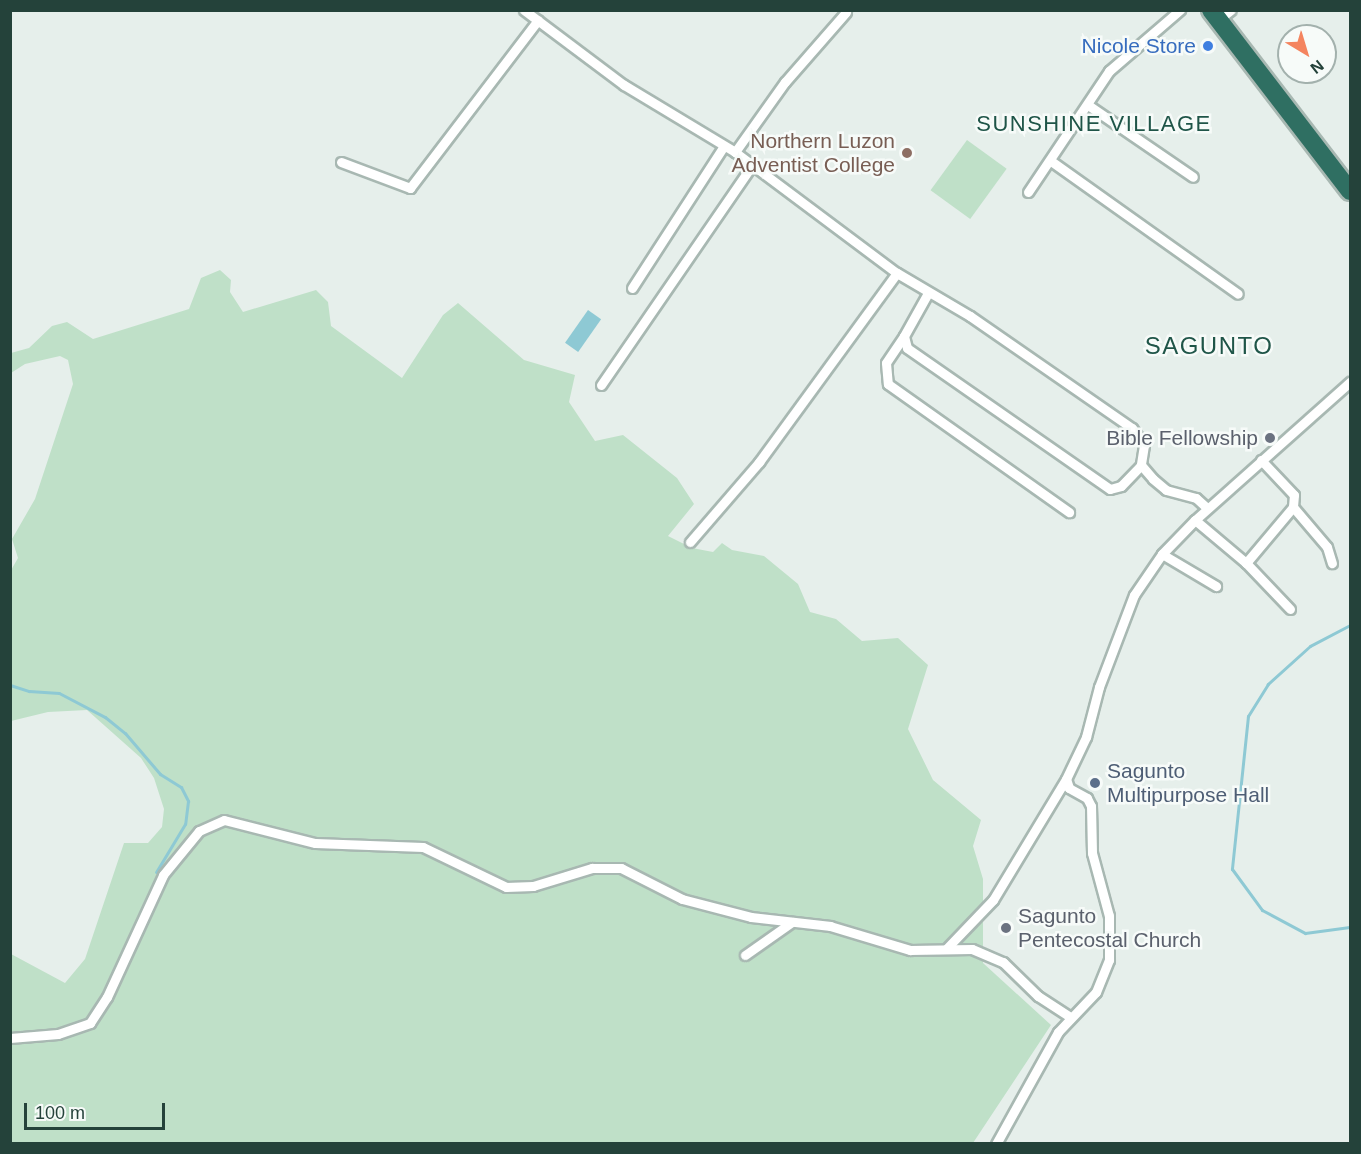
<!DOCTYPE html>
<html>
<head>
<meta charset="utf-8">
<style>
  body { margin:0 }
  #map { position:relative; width:1361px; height:1154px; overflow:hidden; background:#e6efeb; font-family:Helvetica,sans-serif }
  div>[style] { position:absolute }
  .green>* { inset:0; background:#bfe0c8; transform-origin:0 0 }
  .water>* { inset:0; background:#8ec9d4; transform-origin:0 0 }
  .stream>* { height:3px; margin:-1.5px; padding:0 1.5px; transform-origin:1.5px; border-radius:1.5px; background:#8ec9d4 }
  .roads { filter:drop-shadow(2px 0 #a8b8b2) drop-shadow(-2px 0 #a8b8b2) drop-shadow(0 2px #a8b8b2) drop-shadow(0 -2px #a8b8b2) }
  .street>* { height:9px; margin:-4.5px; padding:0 4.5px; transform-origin:4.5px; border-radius:4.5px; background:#fff }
  .highway>* { height:18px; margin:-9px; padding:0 9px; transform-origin:9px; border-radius:9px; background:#2f6f62 }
  .dots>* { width:16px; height:16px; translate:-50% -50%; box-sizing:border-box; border:3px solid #f7fbf9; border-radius:50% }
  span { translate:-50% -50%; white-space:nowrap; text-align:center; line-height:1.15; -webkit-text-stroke:5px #f7fbf9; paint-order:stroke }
  .shop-label { font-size:21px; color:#366cbe }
  .right { translate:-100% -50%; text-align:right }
  .education-label { font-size:21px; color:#785e54 }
  .worship-label { font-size:21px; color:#5b616d }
  .left { translate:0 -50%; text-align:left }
  .service-label { font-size:21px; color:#4e5e75 }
  .neighbourhood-label { font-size:22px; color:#1f5548; letter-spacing:1.5px }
  .quarter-label { font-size:24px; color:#1f5548; letter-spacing:1.5px }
  .frame { position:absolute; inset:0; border:12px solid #24423a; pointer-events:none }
  .north { position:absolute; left:1277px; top:24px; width:60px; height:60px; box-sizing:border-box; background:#f7fbf9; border:2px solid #a3b1ad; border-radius:50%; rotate:142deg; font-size:16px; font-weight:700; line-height:24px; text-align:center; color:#24423a }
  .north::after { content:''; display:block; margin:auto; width:21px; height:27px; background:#f4845f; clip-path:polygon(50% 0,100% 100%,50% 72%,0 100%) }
  .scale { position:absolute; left:24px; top:1103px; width:141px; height:27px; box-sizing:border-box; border:3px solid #24423a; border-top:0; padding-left:8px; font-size:18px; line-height:21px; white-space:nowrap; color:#24423a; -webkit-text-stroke:4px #f7fbf9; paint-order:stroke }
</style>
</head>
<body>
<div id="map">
  <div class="green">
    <div style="left:967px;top:140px;width:49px;height:62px;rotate:36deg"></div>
    <div style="clip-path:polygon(220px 270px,231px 280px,230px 292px,243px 312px,316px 290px,328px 302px,331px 326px,402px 378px,443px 315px,458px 303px,524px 360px,575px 375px,569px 402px,595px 441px,623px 435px,677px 478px,694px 504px,668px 536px,692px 548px,713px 552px,722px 543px,732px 550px,764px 556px,798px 584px,810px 612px,836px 619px,862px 641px,898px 638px,928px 665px,908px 729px,933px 780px,981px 820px,973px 846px,983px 879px,983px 963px,1051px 1025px,973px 1143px,11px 1143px,11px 954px,65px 983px,85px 959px,124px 843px,148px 843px,162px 827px,164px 809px,154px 778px,141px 758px,87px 710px,48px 712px,11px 721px,10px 572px,18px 558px,12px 539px,35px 499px,73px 384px,68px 360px,60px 356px,25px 364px,11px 373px,11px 353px,29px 348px,52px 326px,67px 322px,93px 339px,189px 309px,201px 278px)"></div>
  </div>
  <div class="water">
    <div style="left:588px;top:310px;width:16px;height:40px;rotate:35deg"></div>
  </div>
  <div class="stream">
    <div style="left:1350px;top:625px;width:45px;rotate:152.3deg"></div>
    <div style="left:1310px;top:646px;width:57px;rotate:137.9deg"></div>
    <div style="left:1268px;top:684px;width:38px;rotate:122deg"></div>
    <div style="left:1248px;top:716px;width:154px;rotate:96deg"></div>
    <div style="left:1232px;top:869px;width:51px;rotate:53.8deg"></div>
    <div style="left:1262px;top:910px;width:49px;rotate:28.1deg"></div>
    <div style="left:1305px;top:933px;width:45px;rotate:-7.6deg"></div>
    <div style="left:10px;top:685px;width:20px;rotate:18deg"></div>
    <div style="left:29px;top:691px;width:30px;rotate:4deg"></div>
    <div style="left:59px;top:693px;width:52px;rotate:27.6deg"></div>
    <div style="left:105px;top:717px;width:26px;rotate:39deg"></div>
    <div style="left:125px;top:733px;width:54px;rotate:49.5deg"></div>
    <div style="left:160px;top:774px;width:25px;rotate:32deg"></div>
    <div style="left:181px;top:787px;width:16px;rotate:63deg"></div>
    <div style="left:188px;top:801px;width:23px;rotate:97deg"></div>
    <div style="left:185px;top:824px;width:56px;rotate:121.1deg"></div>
  </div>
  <div class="roads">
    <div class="street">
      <div style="left:524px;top:10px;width:125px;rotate:36.9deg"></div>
      <div style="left:624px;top:85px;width:130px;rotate:31.1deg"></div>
      <div style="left:735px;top:152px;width:202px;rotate:36.8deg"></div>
      <div style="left:897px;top:273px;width:85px;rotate:30.5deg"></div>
      <div style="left:970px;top:316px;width:197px;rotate:34.7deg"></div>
      <div style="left:1132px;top:428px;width:21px;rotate:55deg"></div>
      <div style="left:1144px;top:445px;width:20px;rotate:99deg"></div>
      <div style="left:1141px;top:465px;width:18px;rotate:49deg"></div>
      <div style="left:1153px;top:479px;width:17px;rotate:40deg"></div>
      <div style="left:1166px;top:490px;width:31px;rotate:15deg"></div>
      <div style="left:1196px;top:498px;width:15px;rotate:42deg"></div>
      <div style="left:1218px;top:20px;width:16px;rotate:-38deg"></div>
      <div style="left:1088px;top:105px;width:127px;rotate:34.4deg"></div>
      <div style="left:735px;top:152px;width:86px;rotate:-54.5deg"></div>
      <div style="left:785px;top:82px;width:93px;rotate:-48.9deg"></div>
      <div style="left:1051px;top:161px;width:229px;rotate:35.4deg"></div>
      <div style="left:341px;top:162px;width:74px;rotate:20.6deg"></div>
      <div style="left:410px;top:188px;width:211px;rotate:-52.7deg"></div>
      <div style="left:1028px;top:192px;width:146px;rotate:-56.2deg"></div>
      <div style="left:1109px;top:71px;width:94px;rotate:-40.7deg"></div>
      <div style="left:632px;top:288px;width:169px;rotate:-57.1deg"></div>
      <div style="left:928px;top:293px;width:49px;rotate:119.2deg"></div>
      <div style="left:904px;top:336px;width:12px;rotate:76deg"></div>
      <div style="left:907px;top:348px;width:247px;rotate:34.8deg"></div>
      <div style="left:1110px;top:489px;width:11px;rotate:-15deg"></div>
      <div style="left:1121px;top:486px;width:29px;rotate:-46deg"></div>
      <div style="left:904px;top:336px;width:32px;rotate:124deg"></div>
      <div style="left:886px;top:363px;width:21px;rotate:85deg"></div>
      <div style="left:888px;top:384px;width:222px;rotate:35.3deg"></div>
      <div style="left:601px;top:385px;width:267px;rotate:-55.5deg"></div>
      <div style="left:1261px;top:460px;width:48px;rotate:46.7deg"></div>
      <div style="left:1294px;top:495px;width:12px;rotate:95deg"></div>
      <div style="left:1293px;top:507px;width:52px;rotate:49.6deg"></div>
      <div style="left:1327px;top:547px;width:17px;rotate:73deg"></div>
      <div style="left:1195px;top:520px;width:67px;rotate:40.1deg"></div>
      <div style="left:690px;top:542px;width:106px;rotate:-49.2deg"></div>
      <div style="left:759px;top:462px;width:234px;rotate:-53.9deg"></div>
      <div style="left:1162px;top:554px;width:63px;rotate:30.7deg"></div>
      <div style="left:1290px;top:609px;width:64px;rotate:-133.7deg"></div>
      <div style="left:1246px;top:563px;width:73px;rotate:-50deg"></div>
      <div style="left:946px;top:949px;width:68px;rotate:-46.2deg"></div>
      <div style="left:993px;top:900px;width:141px;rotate:-58.9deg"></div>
      <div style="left:745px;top:955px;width:57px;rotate:-35.1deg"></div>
      <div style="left:10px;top:1038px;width:48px;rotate:-4.8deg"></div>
      <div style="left:58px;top:1034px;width:34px;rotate:-19deg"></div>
      <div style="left:90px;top:1023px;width:31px;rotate:-57deg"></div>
      <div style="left:107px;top:997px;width:134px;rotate:-65.3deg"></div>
      <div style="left:163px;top:875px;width:57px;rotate:-50.7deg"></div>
      <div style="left:199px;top:831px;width:27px;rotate:-24deg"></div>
      <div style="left:224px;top:820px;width:94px;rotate:14.2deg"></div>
      <div style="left:315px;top:843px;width:108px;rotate:2.1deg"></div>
      <div style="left:423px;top:847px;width:92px;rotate:25.7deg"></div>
      <div style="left:506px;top:887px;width:27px;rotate:-2deg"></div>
      <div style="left:533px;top:886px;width:62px;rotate:-17deg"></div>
      <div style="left:592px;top:868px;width:29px"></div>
      <div style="left:621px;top:868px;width:68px;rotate:26.9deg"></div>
      <div style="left:682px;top:899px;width:71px;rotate:14.6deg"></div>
      <div style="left:751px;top:917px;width:80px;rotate:6.5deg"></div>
      <div style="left:830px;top:926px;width:84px;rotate:16.7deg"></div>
      <div style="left:910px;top:950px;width:62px;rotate:-0.9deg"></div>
      <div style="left:972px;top:949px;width:34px;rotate:23deg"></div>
      <div style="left:1003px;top:962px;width:49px;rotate:44.2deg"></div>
      <div style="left:1038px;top:996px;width:38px;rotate:33deg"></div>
      <div style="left:996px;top:1144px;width:128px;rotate:-61deg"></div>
      <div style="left:1058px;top:1032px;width:55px;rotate:-46.5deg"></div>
      <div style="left:1096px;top:992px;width:35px;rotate:-68deg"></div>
      <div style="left:1109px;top:960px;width:44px;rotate:-90deg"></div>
      <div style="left:1109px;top:916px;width:65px;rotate:-105.1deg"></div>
      <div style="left:1092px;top:853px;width:47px;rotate:-91.2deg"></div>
      <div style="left:1091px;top:806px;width:9px;rotate:-117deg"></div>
      <div style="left:1087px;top:798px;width:21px;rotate:-151deg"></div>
      <div style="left:1069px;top:788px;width:9px;rotate:-108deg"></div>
      <div style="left:1066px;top:779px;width:47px;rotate:-64.5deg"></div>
      <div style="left:1086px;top:737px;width:52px;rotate:-75.4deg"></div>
      <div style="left:1099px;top:687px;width:98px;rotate:-69.2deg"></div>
      <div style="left:1134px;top:595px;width:50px;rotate:-55.7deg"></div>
      <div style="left:1162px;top:554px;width:47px;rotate:-45.9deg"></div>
      <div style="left:1195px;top:520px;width:208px;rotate:-41.7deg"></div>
    </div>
    <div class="highway">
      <div style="left:1211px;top:10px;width:228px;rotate:52.5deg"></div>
    </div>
  </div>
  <div class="dots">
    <div style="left:1208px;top:46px;background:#3f7fe0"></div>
    <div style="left:907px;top:153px;background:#8d6e63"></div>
    <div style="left:1270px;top:438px;background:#6b7280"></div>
    <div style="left:1095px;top:783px;background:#5c6f8a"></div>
    <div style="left:1006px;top:928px;background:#6b7280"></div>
  </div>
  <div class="shop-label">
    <span class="right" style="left:1196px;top:46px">Nicole Store</span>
  </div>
  <div class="education-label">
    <span class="right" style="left:895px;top:153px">Northern Luzon<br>Adventist College</span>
  </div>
  <div class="worship-label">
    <span class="right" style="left:1258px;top:438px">Bible Fellowship</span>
    <span class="left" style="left:1018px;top:928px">Sagunto<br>Pentecostal Church</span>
  </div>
  <div class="service-label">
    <span class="left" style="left:1107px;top:783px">Sagunto<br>Multipurpose Hall</span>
  </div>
  <div class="neighbourhood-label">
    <span style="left:1094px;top:124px">SUNSHINE VILLAGE</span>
  </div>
  <div class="quarter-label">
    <span style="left:1209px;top:346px">SAGUNTO</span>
  </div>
  <div class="frame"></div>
  <div class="north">N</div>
  <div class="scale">100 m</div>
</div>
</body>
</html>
